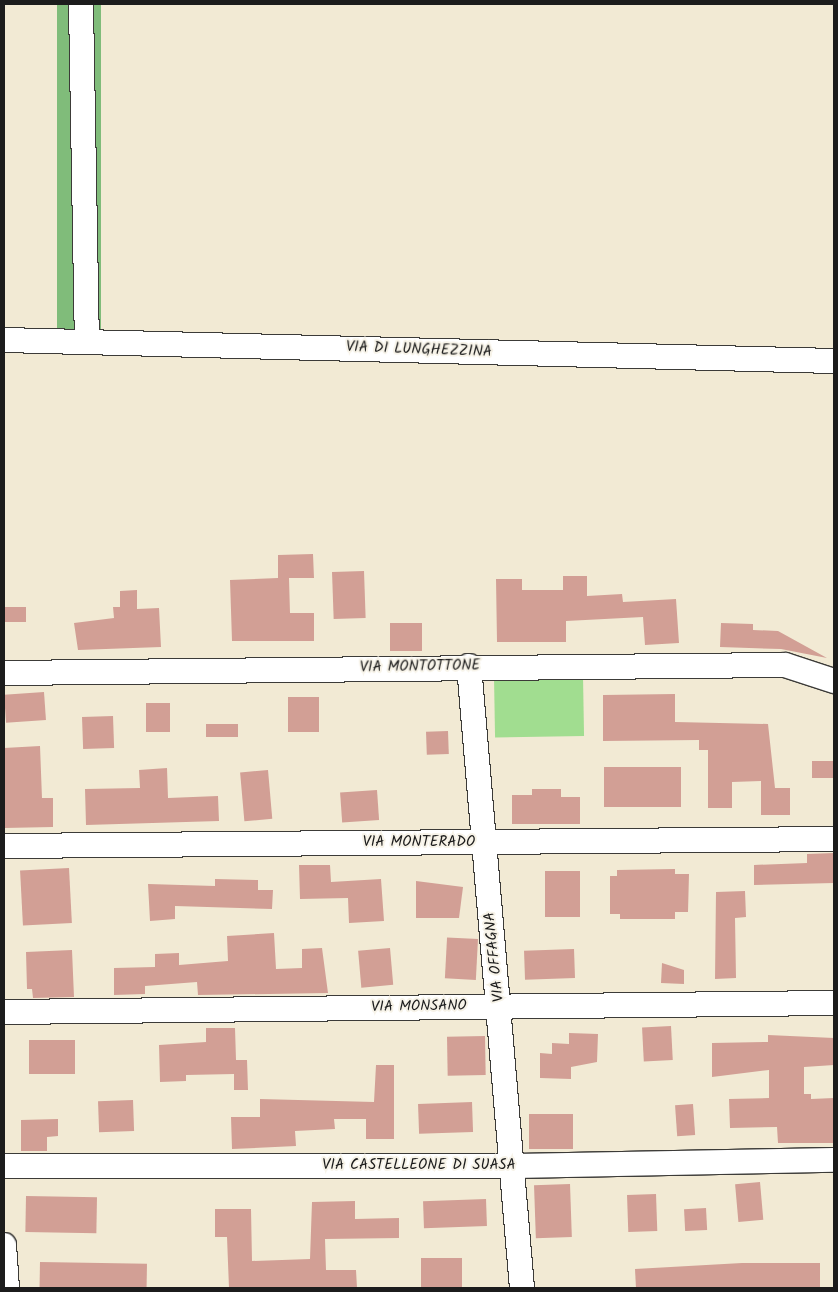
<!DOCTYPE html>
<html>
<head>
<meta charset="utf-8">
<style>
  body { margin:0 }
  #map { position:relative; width:838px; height:1292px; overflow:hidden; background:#f2ead4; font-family:Kalam,sans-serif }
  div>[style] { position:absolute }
  .green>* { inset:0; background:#a1dd90; transform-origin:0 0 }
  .forest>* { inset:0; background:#80bc7a; transform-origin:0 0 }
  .building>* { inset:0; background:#d29f95; transform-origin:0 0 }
  .roads { filter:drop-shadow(1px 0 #3c3b38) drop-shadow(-1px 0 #3c3b38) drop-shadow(0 1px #3c3b38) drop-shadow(0 -1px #3c3b38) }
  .minor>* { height:24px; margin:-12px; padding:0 12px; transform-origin:12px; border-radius:12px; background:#fff }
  span { translate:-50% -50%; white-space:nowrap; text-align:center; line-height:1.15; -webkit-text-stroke:4px #f7f3e8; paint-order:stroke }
  .street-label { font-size:15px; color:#1c1c1c }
  .frame { position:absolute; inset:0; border:5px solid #1c1c1c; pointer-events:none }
</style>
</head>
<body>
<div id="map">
  <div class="green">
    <div style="left:583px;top:676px;width:60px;height:89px;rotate:89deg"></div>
  </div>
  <div class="forest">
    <div style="left:57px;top:4px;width:44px;height:326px"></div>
  </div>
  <div class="building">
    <div style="clip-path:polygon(313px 554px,314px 578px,289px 578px,290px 613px,314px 613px,314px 641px,232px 641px,230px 580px,278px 578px,278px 555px)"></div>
    <div style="left:364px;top:571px;width:47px;height:32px;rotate:88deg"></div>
    <div style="clip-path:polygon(563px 576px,587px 576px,587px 596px,622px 594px,623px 602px,676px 599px,679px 643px,645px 645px,643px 617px,566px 621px,566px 642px,497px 642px,496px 579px,522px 579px,522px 590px,563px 590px)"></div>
    <div style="clip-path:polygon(137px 590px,137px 609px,159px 608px,161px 647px,78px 650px,74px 623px,114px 618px,113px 607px,120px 607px,120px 591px)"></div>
    <div style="left:4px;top:607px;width:22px;height:15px"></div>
    <div style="left:390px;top:623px;width:32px;height:28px"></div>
    <div style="clip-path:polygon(721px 623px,753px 624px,753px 630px,778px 631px,827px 658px,781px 649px,720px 647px)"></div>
    <div style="left:44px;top:692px;width:28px;height:40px;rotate:86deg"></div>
    <div style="clip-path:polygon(675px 694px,675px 722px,768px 724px,775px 788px,790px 788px,790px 815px,761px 815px,761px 781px,732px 782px,732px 808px,708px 808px,708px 750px,699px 750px,699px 740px,603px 741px,603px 695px)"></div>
    <div style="left:319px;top:697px;width:35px;height:31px;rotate:90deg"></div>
    <div style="left:170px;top:703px;width:29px;height:24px;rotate:90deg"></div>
    <div style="left:113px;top:716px;width:32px;height:31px;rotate:88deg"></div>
    <div style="left:206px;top:724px;width:32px;height:13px"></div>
    <div style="left:448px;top:731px;width:23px;height:22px;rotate:88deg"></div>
    <div style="clip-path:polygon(40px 746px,42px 798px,53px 798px,53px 827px,4px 828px,4px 748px)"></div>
    <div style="left:812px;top:761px;width:22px;height:17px"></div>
    <div style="left:681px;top:767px;width:40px;height:77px;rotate:90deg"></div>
    <div style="clip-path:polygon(167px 768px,168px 798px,218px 796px,219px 821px,86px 825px,85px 789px,140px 788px,139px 770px)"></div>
    <div style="left:268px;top:770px;width:49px;height:28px;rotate:85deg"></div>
    <div style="clip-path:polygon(532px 789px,561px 789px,561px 797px,580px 797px,580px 824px,512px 824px,512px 795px,532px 795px)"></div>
    <div style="left:377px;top:790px;width:30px;height:37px;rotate:86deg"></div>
    <div style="clip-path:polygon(834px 853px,834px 883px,754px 885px,754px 865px,807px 863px,807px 854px)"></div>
    <div style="clip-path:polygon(299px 865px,330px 865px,331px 882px,381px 879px,384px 921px,349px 923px,348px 898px,300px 899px)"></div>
    <div style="left:69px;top:868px;width:55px;height:49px;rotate:87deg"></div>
    <div style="clip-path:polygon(675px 869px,675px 874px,689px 874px,688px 912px,675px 912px,675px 919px,620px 919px,620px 914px,610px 914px,610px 876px,617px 876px,617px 870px)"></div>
    <div style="left:580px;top:871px;width:46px;height:35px;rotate:90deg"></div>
    <div style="clip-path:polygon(215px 879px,258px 880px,258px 890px,273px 890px,272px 909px,175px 906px,175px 919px,150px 921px,148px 884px,215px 886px)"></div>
    <div style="clip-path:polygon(416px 881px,463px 887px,459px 918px,416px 918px)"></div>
    <div style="clip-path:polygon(745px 891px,746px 917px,735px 918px,736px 978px,715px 979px,716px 892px)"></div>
    <div style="clip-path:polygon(274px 933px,276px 969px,302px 968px,302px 949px,322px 948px,328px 993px,198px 995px,197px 982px,145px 986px,145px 994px,114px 995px,114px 968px,155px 967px,155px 954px,179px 953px,179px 965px,228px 961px,227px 936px)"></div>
    <div style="left:478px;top:939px;width:41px;height:31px;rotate:93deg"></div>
    <div style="left:390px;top:948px;width:37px;height:32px;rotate:85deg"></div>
    <div style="left:574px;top:949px;width:29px;height:50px;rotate:88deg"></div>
    <div style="clip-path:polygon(72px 950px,74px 997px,33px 998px,32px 989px,27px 989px,26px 952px)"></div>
    <div style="clip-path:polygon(662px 963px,684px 970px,684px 984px,661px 983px)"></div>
    <div style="left:671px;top:1026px;width:34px;height:29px;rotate:87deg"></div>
    <div style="clip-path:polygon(206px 1028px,235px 1028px,236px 1060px,247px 1060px,248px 1090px,234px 1090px,234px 1074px,186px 1075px,186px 1081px,160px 1082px,159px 1045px,206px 1042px)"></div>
    <div style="clip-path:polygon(569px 1033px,598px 1034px,597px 1062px,571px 1067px,571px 1079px,540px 1078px,540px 1053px,552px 1054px,552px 1043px,569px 1044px)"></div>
    <div style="clip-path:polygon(768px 1035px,834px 1038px,834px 1065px,804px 1067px,804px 1094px,811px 1094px,811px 1099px,834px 1098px,834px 1143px,778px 1143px,777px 1127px,730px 1128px,729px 1099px,769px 1098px,769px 1070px,712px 1077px,712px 1043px,768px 1042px)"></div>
    <div style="left:485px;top:1036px;width:39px;height:38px;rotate:89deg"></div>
    <div style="left:75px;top:1040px;width:34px;height:46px;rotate:90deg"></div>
    <div style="clip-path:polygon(376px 1065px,394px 1065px,394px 1139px,366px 1139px,366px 1119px,334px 1119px,335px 1129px,295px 1131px,296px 1146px,232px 1149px,231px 1117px,260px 1117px,260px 1099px,374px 1102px)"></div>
    <div style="left:133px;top:1100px;width:31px;height:35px;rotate:88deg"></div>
    <div style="left:472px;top:1102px;width:30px;height:54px;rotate:88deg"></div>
    <div style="left:693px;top:1104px;width:31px;height:18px;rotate:86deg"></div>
    <div style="left:573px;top:1114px;width:35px;height:44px;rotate:90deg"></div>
    <div style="clip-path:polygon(58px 1119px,58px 1136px,47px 1137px,47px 1151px,21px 1151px,21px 1120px)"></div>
    <div style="left:760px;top:1182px;width:38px;height:25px;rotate:85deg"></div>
    <div style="left:570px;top:1184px;width:53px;height:36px;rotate:88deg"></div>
    <div style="left:656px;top:1194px;width:37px;height:29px;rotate:88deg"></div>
    <div style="left:26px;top:1196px;width:71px;height:36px;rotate:1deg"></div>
    <div style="left:486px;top:1199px;width:27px;height:63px;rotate:88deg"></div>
    <div style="clip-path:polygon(355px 1201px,355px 1219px,399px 1218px,399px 1238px,325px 1239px,326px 1270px,356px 1270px,357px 1288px,229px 1288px,227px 1237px,215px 1237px,215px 1209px,251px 1209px,252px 1261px,310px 1259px,312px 1202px)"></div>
    <div style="left:706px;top:1208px;width:22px;height:22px;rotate:87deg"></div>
    <div style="left:462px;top:1258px;width:30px;height:41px;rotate:90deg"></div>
    <div style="left:40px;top:1262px;width:107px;height:26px;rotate:1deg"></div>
    <div style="clip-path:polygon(742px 1263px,820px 1263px,820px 1288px,636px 1288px,635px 1269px)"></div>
  </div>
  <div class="roads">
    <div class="minor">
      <div style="left:81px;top:4px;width:338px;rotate:89deg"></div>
      <div style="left:4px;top:340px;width:830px;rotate:1.45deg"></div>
      <div style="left:469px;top:666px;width:624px;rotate:85.13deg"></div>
      <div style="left:4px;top:673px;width:781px;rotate:-0.59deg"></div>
      <div style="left:785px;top:665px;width:52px;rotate:18.1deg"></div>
      <div style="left:4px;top:846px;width:830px;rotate:-0.48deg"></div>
      <div style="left:4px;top:1012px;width:830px;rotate:-0.62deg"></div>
      <div style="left:4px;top:1166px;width:511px"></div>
      <div style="left:515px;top:1166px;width:319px;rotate:-1.1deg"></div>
      <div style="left:4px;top:1245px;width:43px;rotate:86deg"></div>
    </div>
  </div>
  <div class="street-label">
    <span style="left:419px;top:350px;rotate:2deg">VIA DI LUNGHEZZINA</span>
    <span style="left:420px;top:667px;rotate:-1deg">VIA MONTOTTONE</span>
    <span style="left:419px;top:843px">VIA MONTERADO</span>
    <span style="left:495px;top:957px;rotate:-96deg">VIA OFFAGNA</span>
    <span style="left:419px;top:1007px;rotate:-1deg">VIA MONSANO</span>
    <span style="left:419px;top:1166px">VIA CASTELLEONE DI SUASA</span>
  </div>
  <div class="frame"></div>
</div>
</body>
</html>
